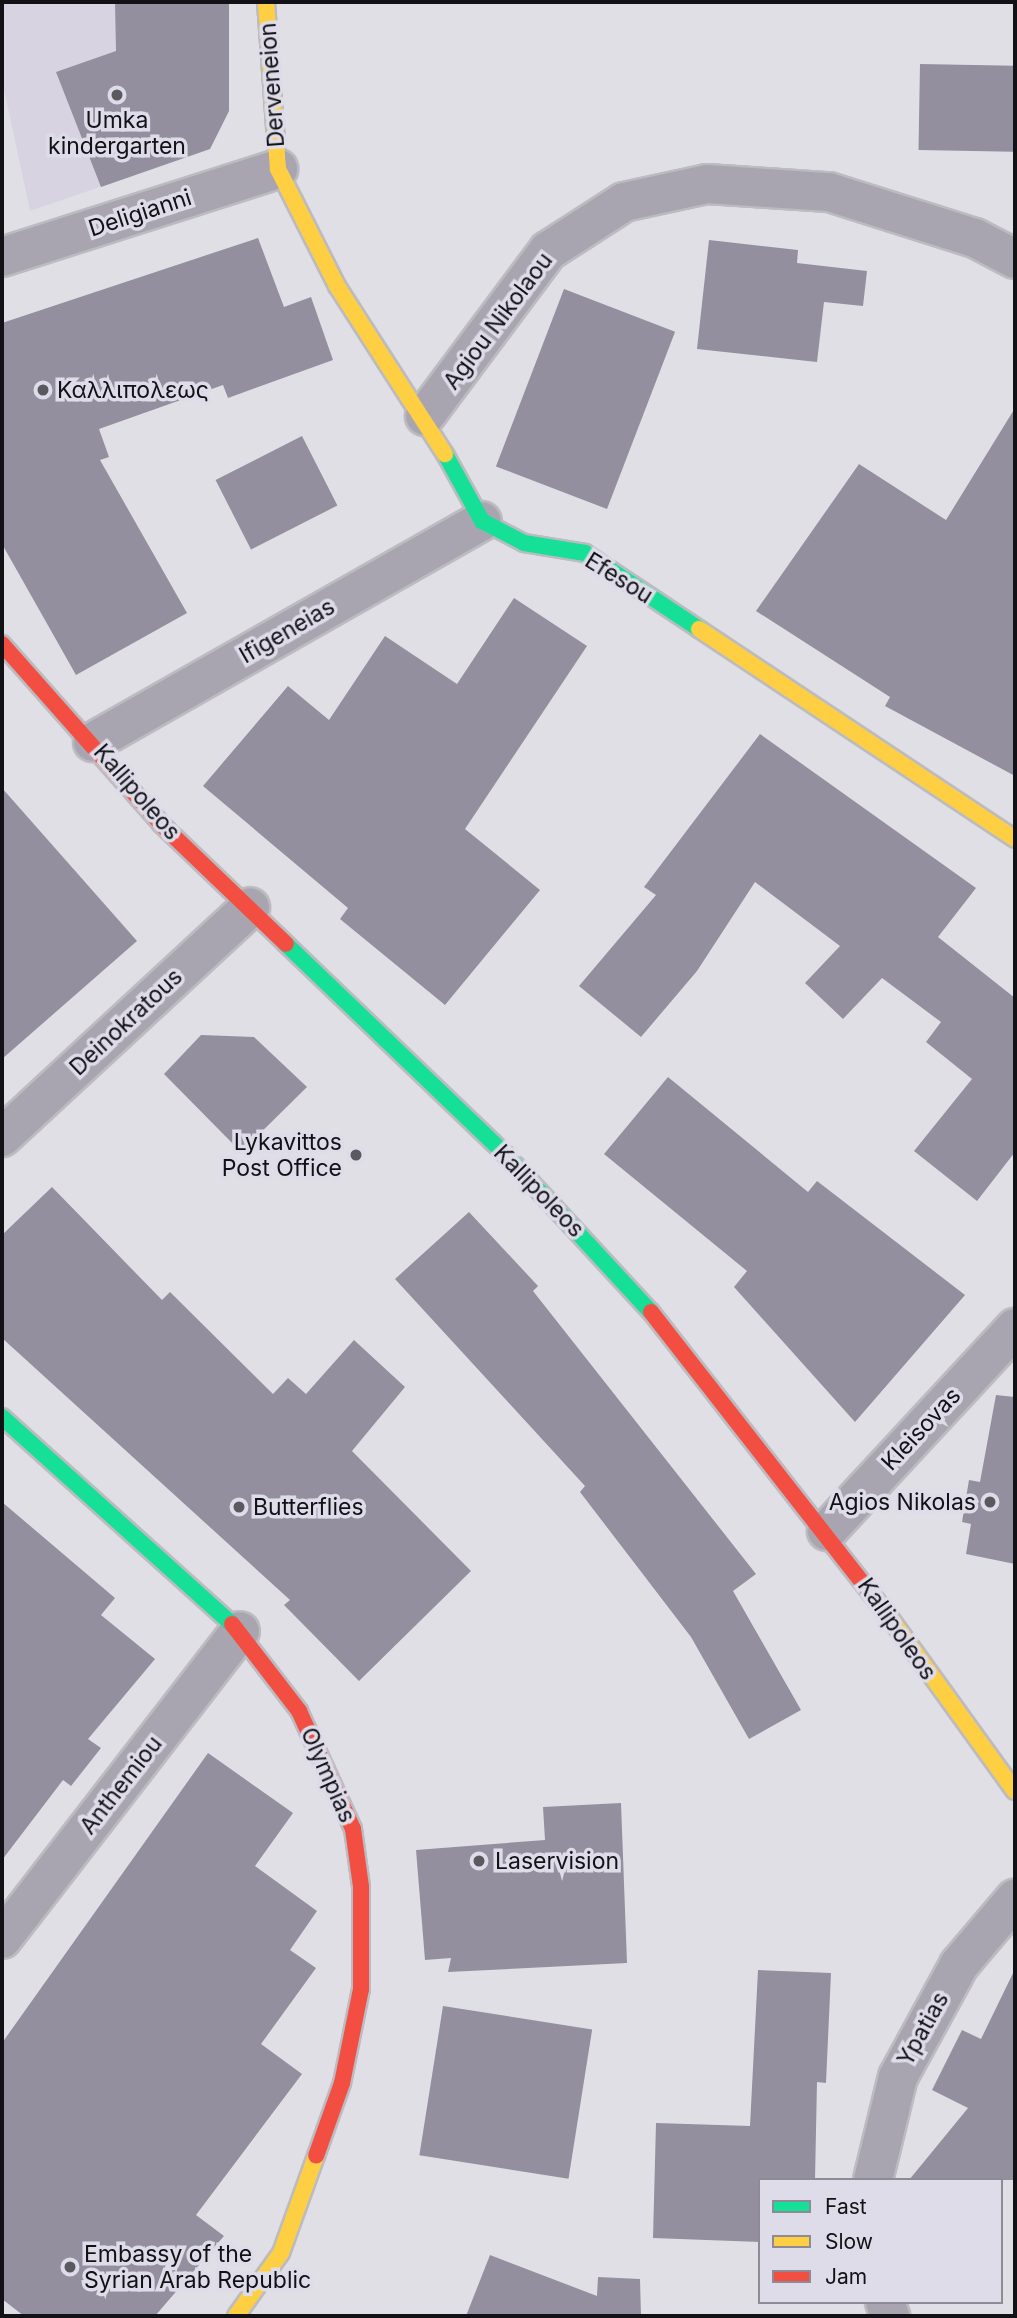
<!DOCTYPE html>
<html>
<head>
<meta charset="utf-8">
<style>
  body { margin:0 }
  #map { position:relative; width:1017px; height:2318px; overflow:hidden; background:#e0dfe6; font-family:Inter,sans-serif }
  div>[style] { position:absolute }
  .built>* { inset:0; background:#d7d3e1 }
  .building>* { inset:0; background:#948f9e; transform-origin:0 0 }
  .roads { filter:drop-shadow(2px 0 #bcbbc0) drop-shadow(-2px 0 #bcbbc0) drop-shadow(0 2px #bcbbc0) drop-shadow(0 -2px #bcbbc0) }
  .street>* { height:38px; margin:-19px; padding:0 19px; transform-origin:19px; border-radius:19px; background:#a8a5b0 }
  .fast>* { height:16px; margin:-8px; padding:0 8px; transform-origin:8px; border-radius:8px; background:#16e098 }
  .slow>* { height:16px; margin:-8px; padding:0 8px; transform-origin:8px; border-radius:8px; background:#ffcf43 }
  .jam>* { height:16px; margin:-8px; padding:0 8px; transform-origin:8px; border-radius:8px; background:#f24e42 }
  .dots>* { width:19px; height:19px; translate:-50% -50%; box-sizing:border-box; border:4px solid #dfdce9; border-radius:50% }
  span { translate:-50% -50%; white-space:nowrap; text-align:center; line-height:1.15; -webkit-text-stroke:7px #dfdce9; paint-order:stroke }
  .street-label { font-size:23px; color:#121116 }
  .poi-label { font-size:23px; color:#121116 }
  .left { translate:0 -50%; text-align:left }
  .right { translate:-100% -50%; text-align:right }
  .frame { position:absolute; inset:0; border:4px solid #121116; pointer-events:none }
  .legend { position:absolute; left:758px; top:2178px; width:245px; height:126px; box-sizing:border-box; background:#dfdce9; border:2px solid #8d8b95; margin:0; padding:9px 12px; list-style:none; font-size:21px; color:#121116 }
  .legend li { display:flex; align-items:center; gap:14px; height:35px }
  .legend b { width:35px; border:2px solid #8d8b95 }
</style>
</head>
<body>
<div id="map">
  <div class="built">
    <div style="clip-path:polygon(3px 2px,229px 2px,229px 111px,210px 149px,30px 211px,2px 80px)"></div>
  </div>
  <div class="building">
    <div style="clip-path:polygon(115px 2px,229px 2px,229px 111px,210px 149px,101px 187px,56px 72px,116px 51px)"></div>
    <div style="left:920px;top:64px;width:95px;height:86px;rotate:1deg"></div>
    <div style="clip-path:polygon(258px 238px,284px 307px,311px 297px,333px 360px,228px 398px,223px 385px,99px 429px,109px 457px,100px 460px,187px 613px,76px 675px,2px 544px,2px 323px)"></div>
    <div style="clip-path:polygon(709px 240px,798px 250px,797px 263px,867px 271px,863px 306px,824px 302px,817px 362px,697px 349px)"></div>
    <div style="left:564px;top:289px;width:119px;height:190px;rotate:21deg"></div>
    <div style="clip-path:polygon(1015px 408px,1015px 776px,885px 706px,890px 697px,756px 611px,859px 464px,946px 520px)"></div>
    <div style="left:302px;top:436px;width:78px;height:97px;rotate:63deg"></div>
    <div style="clip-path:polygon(514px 598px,587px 646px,465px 829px,540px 890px,445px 1005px,340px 919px,348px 908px,203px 786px,288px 686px,329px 720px,385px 636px,457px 684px)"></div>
    <div style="clip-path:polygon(760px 734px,976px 888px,938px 937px,1015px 998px,1015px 1152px,977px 1201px,914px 1151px,972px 1079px,926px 1042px,941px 1022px,882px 978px,843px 1019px,805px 983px,840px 946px,755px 882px,697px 971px,641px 1037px,579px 986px,656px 895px,644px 887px)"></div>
    <div style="clip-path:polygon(2px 788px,137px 941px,2px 1059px)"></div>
    <div style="clip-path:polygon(201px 1035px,254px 1037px,307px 1087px,241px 1152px,164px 1074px)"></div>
    <div style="clip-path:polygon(668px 1077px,808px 1192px,817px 1181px,965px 1295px,855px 1422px,734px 1287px,747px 1271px,604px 1154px)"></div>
    <div style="clip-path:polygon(52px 1187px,162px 1300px,170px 1292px,273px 1394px,288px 1378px,306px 1394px,354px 1340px,405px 1387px,352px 1451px,471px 1571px,359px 1681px,284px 1605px,290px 1600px,2px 1338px,2px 1235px)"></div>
    <div style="clip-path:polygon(469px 1212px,538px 1286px,533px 1291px,756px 1574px,733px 1591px,801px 1710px,749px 1739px,691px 1637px,580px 1492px,585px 1486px,395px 1279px)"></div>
    <div style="clip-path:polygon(996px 1395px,1015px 1397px,1015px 1564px,966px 1554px,971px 1524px,962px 1522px,969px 1480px,980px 1482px)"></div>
    <div style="clip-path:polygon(2px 1502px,115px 1598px,101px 1615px,155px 1659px,88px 1739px,101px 1748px,71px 1786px,63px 1780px,2px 1860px)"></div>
    <div style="clip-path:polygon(208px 1753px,293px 1813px,255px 1866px,317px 1911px,290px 1950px,316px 1968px,261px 2044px,302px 2074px,196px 2215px,224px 2236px,155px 2316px,24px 2316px,2px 2299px,2px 2043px)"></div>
    <div style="clip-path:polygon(621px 1803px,627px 1963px,448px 1972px,451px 1958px,425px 1960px,416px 1850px,545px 1840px,543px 1807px)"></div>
    <div style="clip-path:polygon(1015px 1969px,1015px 2180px,909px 2180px,968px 2108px,932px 2090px,962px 2030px,981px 2039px)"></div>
    <div style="clip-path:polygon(758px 1970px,831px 1973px,826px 2083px,817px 2082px,815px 2180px,760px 2180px,760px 2242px,653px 2238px,656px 2123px,750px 2126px)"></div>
    <div style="left:443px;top:2006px;width:151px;height:151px;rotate:9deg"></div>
    <div style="clip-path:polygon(490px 2255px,597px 2296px,598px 2277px,640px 2279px,641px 2316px,466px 2316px)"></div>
  </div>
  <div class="roads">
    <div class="street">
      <div style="left:2px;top:257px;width:290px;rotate:-17.7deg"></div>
      <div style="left:425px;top:416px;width:206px;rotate:-53.3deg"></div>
      <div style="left:548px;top:251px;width:90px;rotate:-32.8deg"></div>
      <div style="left:624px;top:202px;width:85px;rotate:-12.2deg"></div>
      <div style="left:707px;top:184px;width:122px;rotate:3.8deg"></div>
      <div style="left:829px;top:192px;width:153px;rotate:17.5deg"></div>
      <div style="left:975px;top:238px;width:45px;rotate:27.7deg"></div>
      <div style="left:93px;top:742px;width:447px;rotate:-29.6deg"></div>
      <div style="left:2px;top:1137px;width:338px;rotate:-42.8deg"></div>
      <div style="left:827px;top:1531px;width:277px;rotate:-47.2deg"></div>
      <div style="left:2px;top:1939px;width:389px;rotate:-52.3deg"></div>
      <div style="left:873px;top:2180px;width:106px;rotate:-76.4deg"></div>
      <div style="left:898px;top:2077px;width:128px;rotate:-61.4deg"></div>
      <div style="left:959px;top:1965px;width:87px;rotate:-49.7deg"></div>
      <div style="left:885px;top:2302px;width:15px;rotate:70deg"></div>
    </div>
    <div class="fast">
      <div style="left:445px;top:454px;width:77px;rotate:61.1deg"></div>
      <div style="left:482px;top:521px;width:47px;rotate:27.6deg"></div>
      <div style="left:524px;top:543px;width:62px;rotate:9.3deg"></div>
      <div style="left:585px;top:553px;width:137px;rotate:33.7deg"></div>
      <div style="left:286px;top:944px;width:303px;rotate:43.8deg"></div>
      <div style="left:505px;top:1154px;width:215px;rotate:47.3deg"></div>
      <div style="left:2px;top:1417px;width:309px;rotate:42deg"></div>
    </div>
    <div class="slow">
      <div style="left:266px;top:2px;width:167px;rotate:85.9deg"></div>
      <div style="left:278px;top:169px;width:131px;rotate:63.2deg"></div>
      <div style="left:337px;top:286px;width:200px;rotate:57.3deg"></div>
      <div style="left:699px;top:629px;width:379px;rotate:33.6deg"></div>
      <div style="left:890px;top:1618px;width:213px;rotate:54.2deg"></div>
      <div style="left:236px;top:2316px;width:77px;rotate:-54.5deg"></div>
      <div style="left:281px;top:2253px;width:103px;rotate:-70.2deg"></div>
    </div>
    <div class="jam">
      <div style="left:2px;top:644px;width:240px;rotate:48.5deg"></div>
      <div style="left:161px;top:824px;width:173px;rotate:43.8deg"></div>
      <div style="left:651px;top:1312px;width:388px;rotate:52deg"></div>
      <div style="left:232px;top:1624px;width:110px;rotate:52.4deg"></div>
      <div style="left:299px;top:1711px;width:130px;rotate:65.4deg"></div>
      <div style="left:353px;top:1829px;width:59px;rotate:82.1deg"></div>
      <div style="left:361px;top:1887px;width:102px;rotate:90deg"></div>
      <div style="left:361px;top:1989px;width:96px;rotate:101.4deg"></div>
      <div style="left:342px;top:2083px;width:77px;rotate:109.6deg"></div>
    </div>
  </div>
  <div class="dots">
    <div style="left:117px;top:95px;background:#5a595f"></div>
    <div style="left:43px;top:390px;background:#5a595f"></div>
    <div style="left:356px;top:1155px;background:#5a595f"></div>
    <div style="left:990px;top:1502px;background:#5a595f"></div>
    <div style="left:239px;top:1507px;background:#5a595f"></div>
    <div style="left:479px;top:1861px;background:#5a595f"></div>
    <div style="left:70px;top:2267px;background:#5a595f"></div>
  </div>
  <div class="street-label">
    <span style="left:272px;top:85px;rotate:-94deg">Derveneion</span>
    <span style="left:140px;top:213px;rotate:-18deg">Deligianni</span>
    <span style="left:498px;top:321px;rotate:-53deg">Agiou Nikolaou</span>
    <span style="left:619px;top:578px;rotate:32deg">Efesou</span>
    <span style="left:287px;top:631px;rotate:-30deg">Ifigeneias</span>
    <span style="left:137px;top:792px;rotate:49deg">Kallipoleos</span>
    <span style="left:126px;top:1022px;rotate:-43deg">Deinokratous</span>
    <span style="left:539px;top:1191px;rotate:46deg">Kallipoleos</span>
    <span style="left:921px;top:1429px;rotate:-47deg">Kleisovas</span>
    <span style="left:897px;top:1629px;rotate:55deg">Kallipoleos</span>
    <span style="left:328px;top:1775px;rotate:66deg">Olympias</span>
    <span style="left:121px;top:1785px;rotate:-52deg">Anthemiou</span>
    <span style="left:923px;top:2029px;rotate:-61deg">Ypatias</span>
  </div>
  <div class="poi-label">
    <span style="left:117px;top:133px">Umka<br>kindergarten</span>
    <span class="left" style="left:57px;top:390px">Καλλιπολεως</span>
    <span class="right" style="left:342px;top:1155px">Lykavittos<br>Post Office</span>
    <span class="right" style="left:976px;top:1502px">Agios Nikolas</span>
    <span class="left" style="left:253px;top:1507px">Butterflies</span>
    <span class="left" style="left:495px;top:1861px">Laservision</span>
    <span class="left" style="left:84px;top:2267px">Embassy of the<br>Syrian Arab Republic</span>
  </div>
  <div class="frame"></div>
  <ul class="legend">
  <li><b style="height:9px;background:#16e098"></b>Fast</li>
  <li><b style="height:9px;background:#ffcf43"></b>Slow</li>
  <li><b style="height:9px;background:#f24e42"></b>Jam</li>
  </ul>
</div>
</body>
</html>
